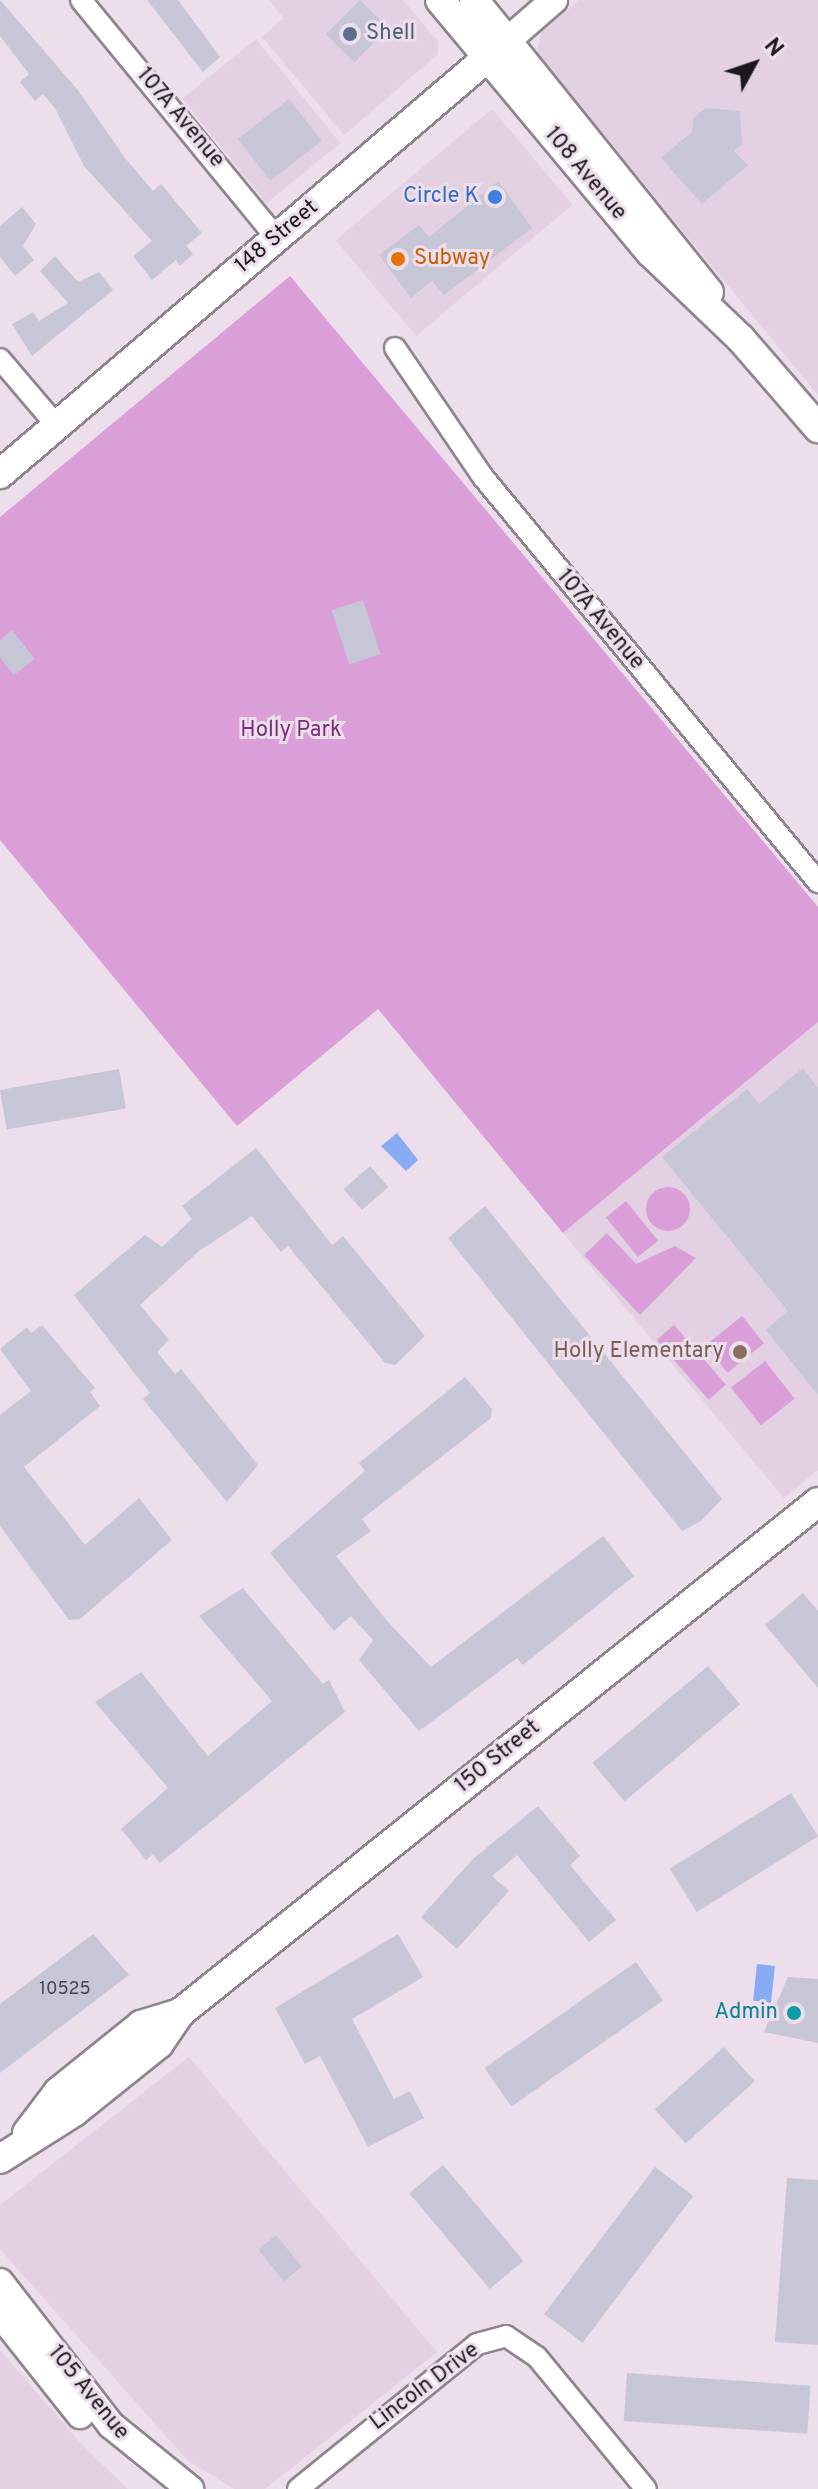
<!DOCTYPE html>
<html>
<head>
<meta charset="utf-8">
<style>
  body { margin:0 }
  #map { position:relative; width:818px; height:2489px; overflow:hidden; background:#ecdeeb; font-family:Overpass,sans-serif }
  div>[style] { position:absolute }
  .built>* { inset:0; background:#e3d0e2; transform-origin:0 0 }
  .green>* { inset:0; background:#da9fd8; transform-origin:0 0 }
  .round { border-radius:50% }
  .water>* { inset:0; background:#88acf3; transform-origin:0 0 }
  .building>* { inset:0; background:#c7c6d6; transform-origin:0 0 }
  .roads { filter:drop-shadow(2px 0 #908490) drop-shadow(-2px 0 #908490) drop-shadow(0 2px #908490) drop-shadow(0 -2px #908490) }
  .minor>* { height:20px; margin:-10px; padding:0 10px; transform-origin:10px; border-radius:10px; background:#fff }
  .tertiary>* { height:26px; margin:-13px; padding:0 13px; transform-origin:13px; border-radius:13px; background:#fff }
  .secondary>* { height:28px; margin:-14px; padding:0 14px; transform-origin:14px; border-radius:14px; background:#fff }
  .dots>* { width:22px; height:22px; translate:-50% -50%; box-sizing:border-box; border:4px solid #ecdeeb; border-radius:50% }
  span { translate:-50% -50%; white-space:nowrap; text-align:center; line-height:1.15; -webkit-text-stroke:6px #ecdeeb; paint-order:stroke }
  .number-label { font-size:18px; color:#48444b }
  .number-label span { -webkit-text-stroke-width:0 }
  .service-label { font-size:22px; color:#4e5e75 }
  .left { translate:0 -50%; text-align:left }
  .street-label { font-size:22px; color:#1d181d }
  .shop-label { font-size:22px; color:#366cbe }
  .right { translate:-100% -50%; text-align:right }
  .food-label { font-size:22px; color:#c56008 }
  .park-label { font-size:22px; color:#792f78 }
  .education-label { font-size:22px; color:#785e54 }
  .culture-label { font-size:22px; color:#0d838f }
  .north { position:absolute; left:714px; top:24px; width:80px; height:80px; -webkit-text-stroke:6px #ecdeeb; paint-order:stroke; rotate:50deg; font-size:22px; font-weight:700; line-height:32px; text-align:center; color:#1d181d }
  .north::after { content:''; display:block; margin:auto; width:28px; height:36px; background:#1d181d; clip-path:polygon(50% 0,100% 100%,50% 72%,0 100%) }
</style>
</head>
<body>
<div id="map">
  <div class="built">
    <div style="clip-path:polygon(269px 0,403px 0,438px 42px,438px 54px,344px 135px,262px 37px,284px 18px)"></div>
    <div style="clip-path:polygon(579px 0,818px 0,818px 395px,537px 54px,541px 33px)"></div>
    <div style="left:256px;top:39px;width:134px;height:95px;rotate:51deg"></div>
    <div style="left:492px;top:109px;width:125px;height:204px;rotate:50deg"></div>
    <div style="clip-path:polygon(818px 1022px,818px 1470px,784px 1498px,563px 1233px)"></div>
    <div style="clip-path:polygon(189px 2057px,437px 2352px,265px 2489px,235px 2489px,188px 2461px,0 2249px,0 2205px)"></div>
    <div style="clip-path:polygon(0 2350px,85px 2448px,128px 2489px,0 2489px)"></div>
  </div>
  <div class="green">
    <div style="clip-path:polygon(290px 276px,818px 907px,818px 1022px,563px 1233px,378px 1009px,237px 1126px,0 840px,0 517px)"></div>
    <div class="round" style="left:646px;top:1187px;width:44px;height:44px"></div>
    <div style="left:626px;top:1201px;width:51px;height:26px;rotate:51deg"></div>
    <div style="clip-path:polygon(607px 1233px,636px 1264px,675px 1246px,696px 1258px,640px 1315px,584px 1255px)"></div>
    <div style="left:742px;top:1316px;width:35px;height:47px;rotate:51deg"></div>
    <div style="left:674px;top:1325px;width:79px;height:23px;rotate:49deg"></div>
    <div style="left:765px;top:1361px;width:48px;height:43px;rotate:52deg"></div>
  </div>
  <div class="water">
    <div style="clip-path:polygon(397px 1133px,418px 1160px,406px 1171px,381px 1146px)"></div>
    <div style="left:757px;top:1964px;width:18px;height:37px;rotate:6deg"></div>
  </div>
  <div class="building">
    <div style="clip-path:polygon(0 0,77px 89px,125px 158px,153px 191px,161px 184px,202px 233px,186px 246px,193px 254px,180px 266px,176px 260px,152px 280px,133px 256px,152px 241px,84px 166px,55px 108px,43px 94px,35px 101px,20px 82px,29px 74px,0 36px)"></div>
    <div style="clip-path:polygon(147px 0,178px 0,220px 57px,203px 72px)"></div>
    <div style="left:360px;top:0;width:40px;height:48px;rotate:45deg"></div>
    <div style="left:289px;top:99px;width:53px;height:65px;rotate:52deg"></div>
    <div style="clip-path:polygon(706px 108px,740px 111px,742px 144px,734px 151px,748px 165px,702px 204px,661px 158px,692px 132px,693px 118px)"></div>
    <div style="clip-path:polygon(498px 181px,532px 228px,444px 295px,432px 281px,411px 298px,379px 255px,419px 225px,429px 237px)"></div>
    <div style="clip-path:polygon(22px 207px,36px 224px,23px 246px,34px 260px,15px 276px,0 257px,0 226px)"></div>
    <div style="clip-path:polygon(55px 256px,78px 282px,99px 272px,113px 290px,32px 356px,12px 324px,33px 312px,39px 321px,68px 303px,40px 271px)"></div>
    <div style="left:363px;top:600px;width:57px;height:33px;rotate:72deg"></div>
    <div style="clip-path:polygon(12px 630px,35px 659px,14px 675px,0 658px,0 640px)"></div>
    <div style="clip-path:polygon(803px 1068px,818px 1088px,818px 1395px,766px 1330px,788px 1311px,662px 1157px,747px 1089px,759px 1104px)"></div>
    <div style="left:119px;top:1069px;width:40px;height:121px;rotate:80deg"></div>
    <div style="clip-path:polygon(256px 1148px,332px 1245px,343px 1236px,425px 1336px,395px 1365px,385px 1363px,288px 1246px,281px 1252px,252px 1216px,199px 1251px,140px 1305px,169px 1340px,157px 1352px,175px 1374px,181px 1369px,258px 1465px,227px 1502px,143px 1399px,150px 1393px,74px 1295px,145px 1235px,162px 1247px,192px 1219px,182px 1206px)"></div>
    <div style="left:370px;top:1166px;width:28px;height:35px;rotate:49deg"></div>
    <div style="clip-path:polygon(485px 1206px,722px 1499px,701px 1521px,682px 1531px,448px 1238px)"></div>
    <div style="clip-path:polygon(42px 1325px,95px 1388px,90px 1392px,100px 1406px,24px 1467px,85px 1545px,139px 1498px,172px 1540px,80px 1619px,69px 1620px,0 1526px,0 1415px,31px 1391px,0 1349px,27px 1327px,31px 1333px)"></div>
    <div style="clip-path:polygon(465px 1377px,492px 1409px,491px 1418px,362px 1519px,371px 1531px,336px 1556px,387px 1621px,431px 1667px,603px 1536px,634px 1576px,523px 1665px,517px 1658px,419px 1731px,359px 1660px,373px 1640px,351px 1616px,334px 1631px,270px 1553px,365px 1471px,359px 1463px)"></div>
    <div style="clip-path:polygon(243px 1588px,323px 1684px,329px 1680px,345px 1712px,160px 1863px,153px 1854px,146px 1860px,121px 1829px,168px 1788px,95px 1702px,141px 1672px,208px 1756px,272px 1701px,199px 1616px)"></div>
    <div style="clip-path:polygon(803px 1593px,818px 1611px,818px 1688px,765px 1625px)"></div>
    <div style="left:708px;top:1666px;width:50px;height:151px;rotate:50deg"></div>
    <div style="left:791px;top:1793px;width:51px;height:143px;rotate:58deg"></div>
    <div style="clip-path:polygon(538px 1806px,580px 1856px,570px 1865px,616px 1920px,589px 1942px,517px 1855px,492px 1876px,509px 1891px,457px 1949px,421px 1917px,473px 1859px)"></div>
    <div style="clip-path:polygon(93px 1934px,129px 1975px,0 2073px,0 2004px)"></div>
    <div style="clip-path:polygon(398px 1934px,423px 1977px,352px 2019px,394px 2099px,410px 2091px,424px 2118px,368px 2147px,320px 2056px,305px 2064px,275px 2008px)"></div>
    <div style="left:636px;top:1962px;width:47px;height:185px;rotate:55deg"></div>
    <div style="clip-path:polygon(788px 1977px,818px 1979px,818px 2043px,764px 2032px)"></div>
    <div style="left:724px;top:2047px;width:46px;height:93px;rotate:48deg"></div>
    <div style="left:443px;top:2165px;width:125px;height:44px;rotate:50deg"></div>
    <div style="left:655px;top:2167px;width:48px;height:184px;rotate:37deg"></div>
    <div style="clip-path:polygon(787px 2178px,818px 2180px,818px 2345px,775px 2342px)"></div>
    <div style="left:276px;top:2235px;width:41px;height:23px;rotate:51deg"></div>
    <div style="left:627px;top:2373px;width:184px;height:48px;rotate:4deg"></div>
  </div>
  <div class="roads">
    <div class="minor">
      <div style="left:81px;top:0;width:307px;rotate:50.6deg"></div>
      <div style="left:395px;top:348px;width:156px;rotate:55.7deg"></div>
      <div style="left:483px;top:477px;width:526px;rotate:50.4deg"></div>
      <div style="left:0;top:359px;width:88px;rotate:49.6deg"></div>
      <div style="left:298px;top:2489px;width:230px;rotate:-39deg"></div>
      <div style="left:477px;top:2344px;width:30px;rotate:-15deg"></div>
      <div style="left:506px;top:2336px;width:37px;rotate:34deg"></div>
      <div style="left:537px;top:2357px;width:171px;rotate:50.5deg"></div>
    </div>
    <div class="tertiary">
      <div style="left:508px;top:40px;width:61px;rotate:-41deg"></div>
      <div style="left:0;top:2282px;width:181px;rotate:52.2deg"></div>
      <div style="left:111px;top:2425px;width:102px;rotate:39deg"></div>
      <div style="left:0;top:2314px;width:129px;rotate:51.6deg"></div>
    </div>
    <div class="secondary">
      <div style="left:440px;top:0;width:329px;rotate:50.2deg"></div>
      <div style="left:651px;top:253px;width:124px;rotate:43.7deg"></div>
      <div style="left:741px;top:339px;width:118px;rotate:49.1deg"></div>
      <div style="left:474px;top:0;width:375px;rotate:51.2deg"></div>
      <div style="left:0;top:474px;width:668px;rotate:-40.51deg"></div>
      <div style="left:27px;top:2133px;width:51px;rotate:-52.9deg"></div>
      <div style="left:58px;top:2092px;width:107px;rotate:-38.9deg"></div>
      <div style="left:141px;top:2025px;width:41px;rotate:-17.1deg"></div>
      <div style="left:0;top:2159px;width:88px;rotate:-32.4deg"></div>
      <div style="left:74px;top:2112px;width:109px;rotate:-38.7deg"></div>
      <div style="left:159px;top:2044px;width:37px;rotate:-56deg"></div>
      <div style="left:180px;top:2013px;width:817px;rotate:-38.69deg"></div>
    </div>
  </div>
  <div class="dots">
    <div style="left:350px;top:34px;background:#5c6f8a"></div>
    <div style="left:495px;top:197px;background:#3f7fe0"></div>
    <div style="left:398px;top:259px;background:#e8710a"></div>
    <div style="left:740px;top:1352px;background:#8d6e63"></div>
    <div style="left:794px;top:2013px;background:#0f9aa8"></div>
  </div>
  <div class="number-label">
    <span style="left:65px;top:1990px">10525</span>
  </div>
  <div class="service-label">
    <span class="left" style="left:366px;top:34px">Shell</span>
  </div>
  <div class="street-label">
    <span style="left:180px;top:118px;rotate:50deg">107A Avenue</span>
    <span style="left:585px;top:174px;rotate:50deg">108 Avenue</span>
    <span style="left:277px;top:237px;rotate:-40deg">148 Street</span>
    <span style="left:600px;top:620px;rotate:50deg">107A Avenue</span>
    <span style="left:498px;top:1757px;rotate:-39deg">150 Street</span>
    <span style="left:425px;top:2387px;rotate:-37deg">Lincoln Drive</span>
    <span style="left:88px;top:2393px;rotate:51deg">105 Avenue</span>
  </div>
  <div class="shop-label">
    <span class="right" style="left:479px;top:197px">Circle K</span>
  </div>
  <div class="food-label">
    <span class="left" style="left:414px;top:259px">Subway</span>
  </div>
  <div class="park-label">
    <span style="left:291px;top:731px">Holly Park</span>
  </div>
  <div class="education-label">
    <span class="right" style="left:724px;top:1352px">Holly Elementary</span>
  </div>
  <div class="culture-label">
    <span class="right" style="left:778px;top:2013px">Admin</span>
  </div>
  <div class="north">N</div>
</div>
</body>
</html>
